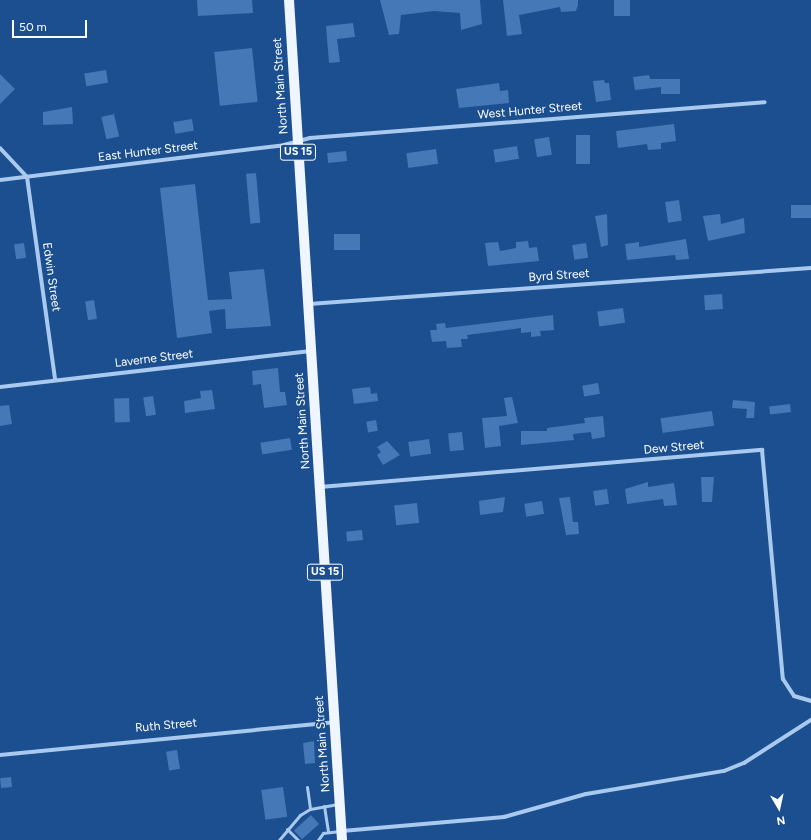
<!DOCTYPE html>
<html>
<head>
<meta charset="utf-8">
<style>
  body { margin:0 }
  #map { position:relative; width:811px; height:840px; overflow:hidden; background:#1b4f8f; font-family:Figtree,sans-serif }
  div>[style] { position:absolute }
  .building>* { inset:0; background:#4478b7; transform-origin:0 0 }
  .lane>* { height:3px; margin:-1.5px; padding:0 1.5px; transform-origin:1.5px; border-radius:1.5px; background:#a9c9ee }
  .street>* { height:4px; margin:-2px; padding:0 2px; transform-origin:2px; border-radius:2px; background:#a9c9ee }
  .primary>* { height:10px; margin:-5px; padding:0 5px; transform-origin:5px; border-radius:5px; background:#f0f6ff }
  span { translate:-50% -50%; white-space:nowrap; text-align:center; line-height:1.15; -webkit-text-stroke:3px #1b4f8f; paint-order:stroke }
  .shield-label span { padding:1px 3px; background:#1b4f8f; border:1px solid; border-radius:3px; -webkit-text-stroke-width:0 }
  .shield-label { font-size:11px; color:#fff; font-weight:700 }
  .street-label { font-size:12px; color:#fff }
  .north { position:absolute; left:759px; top:788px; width:40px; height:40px; -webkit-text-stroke:3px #1b4f8f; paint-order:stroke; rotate:171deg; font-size:11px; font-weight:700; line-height:16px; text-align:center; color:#fff }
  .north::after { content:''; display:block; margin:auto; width:14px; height:18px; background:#fff; clip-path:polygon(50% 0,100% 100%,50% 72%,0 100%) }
  .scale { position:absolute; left:12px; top:20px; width:75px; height:18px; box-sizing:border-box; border:2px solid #fff; border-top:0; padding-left:5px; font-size:12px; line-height:14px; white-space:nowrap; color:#fff; -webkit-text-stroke:3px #1b4f8f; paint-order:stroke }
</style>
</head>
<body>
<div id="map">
  <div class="building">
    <div style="clip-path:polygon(197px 0,252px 0,253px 13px,198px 16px)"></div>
    <div style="clip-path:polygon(380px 0,480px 0,482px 24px,461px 30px,460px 13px,434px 11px,401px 15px,399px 34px,389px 35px)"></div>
    <div style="clip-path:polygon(503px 0,578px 0,578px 5px,576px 11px,561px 12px,560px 7px,519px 15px,522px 34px,507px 36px)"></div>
    <div style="left:614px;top:0;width:16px;height:16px"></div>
    <div style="clip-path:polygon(353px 23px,355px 37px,337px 39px,340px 62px,329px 63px,326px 26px)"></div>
    <div style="left:252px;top:48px;width:54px;height:38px;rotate:84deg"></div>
    <div style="left:106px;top:70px;width:13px;height:22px;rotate:81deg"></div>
    <div style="clip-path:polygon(0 74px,15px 89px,0 104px)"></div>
    <div style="clip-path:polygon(649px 75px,650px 79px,680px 79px,680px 94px,661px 94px,661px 87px,635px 90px,633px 77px)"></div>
    <div style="clip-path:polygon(604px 80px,605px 83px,609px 83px,611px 100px,596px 102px,593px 81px)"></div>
    <div style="clip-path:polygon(499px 83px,500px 91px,508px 90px,509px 103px,459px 108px,456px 89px)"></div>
    <div style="clip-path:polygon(72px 107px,73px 124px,43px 125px,43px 112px)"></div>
    <div style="left:114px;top:114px;width:23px;height:13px;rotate:77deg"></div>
    <div style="left:192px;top:119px;width:12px;height:19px;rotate:81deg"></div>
    <div style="clip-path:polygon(674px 124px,676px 141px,661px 143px,661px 149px,648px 150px,647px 144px,618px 148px,616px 131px)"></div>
    <div style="left:576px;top:135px;width:14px;height:29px"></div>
    <div style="left:549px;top:137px;width:18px;height:15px;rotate:81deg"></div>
    <div style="left:517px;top:146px;width:13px;height:24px;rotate:81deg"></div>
    <div style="left:436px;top:149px;width:15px;height:30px;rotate:82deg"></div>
    <div style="left:346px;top:151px;width:10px;height:19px;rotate:84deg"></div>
    <div style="left:256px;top:173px;width:50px;height:10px;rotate:85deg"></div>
    <div style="clip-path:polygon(195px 184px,208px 300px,232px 299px,229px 272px,264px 269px,271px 326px,226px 329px,225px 309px,209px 311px,212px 333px,177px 338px,160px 188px)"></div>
    <div style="left:679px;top:200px;width:21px;height:14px;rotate:82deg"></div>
    <div style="left:811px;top:205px;width:13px;height:20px;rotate:90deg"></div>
    <div style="clip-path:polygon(607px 214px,608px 245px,601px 247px,595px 216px)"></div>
    <div style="clip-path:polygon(720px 214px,721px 224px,744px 218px,745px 233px,708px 241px,703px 216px)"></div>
    <div style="left:360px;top:234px;width:16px;height:26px;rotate:90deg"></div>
    <div style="clip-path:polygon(686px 239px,689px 259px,676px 260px,675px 255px,627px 260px,625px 244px,639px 242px,639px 247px)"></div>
    <div style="clip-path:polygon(528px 241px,529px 248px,537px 247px,539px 261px,488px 266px,485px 243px,498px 242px,500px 251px,516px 248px,516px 242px)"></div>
    <div style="left:24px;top:243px;width:15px;height:10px;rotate:82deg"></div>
    <div style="left:586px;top:243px;width:15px;height:14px;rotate:82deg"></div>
    <div style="left:722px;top:294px;width:15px;height:18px;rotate:86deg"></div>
    <div style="left:94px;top:300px;width:19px;height:9px;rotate:81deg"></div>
    <div style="left:623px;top:308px;width:15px;height:26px;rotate:82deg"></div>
    <div style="clip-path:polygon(553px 315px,554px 330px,540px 331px,541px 336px,531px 337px,531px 332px,521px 333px,521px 328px,467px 335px,468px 339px,461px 339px,462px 347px,447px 348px,446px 341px,432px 342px,430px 330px,437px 330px,436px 324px,445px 323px,446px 328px)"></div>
    <div style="clip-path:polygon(278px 368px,280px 392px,285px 392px,287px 405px,264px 408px,261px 384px,253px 385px,252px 371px)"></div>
    <div style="left:598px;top:383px;width:11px;height:16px;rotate:80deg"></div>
    <div style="clip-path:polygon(370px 387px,371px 394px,377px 393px,378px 401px,354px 404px,352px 389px)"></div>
    <div style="clip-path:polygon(212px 390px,215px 409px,185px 413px,184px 401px,201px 398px,200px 391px)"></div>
    <div style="left:153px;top:396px;width:19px;height:10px;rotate:81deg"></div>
    <div style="clip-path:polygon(512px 397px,518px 423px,499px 426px,501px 446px,485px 448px,482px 418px,507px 416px,504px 398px)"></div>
    <div style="left:129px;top:398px;width:24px;height:15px;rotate:88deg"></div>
    <div style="clip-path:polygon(733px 400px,755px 402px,754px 418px,746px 418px,747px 409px,732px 408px)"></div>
    <div style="left:790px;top:404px;width:8px;height:21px;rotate:83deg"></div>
    <div style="clip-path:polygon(9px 405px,12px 424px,0 426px,0 406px)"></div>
    <div style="left:712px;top:411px;width:15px;height:52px;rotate:82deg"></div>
    <div style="clip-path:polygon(603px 416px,605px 437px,592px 439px,591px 432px,573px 434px,574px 440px,521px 445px,521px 431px,547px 431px,547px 428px,585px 423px,584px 418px)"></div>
    <div style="left:376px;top:420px;width:11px;height:10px;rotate:80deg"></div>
    <div style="left:462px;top:432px;width:18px;height:14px;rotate:84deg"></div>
    <div style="left:290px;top:438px;width:12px;height:30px;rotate:81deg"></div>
    <div style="left:429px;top:439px;width:15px;height:21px;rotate:82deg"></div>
    <div style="clip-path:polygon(387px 441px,400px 455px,383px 465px,377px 455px,381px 452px,377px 447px)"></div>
    <div style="clip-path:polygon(701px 477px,714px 477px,712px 502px,702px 502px)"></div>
    <div style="clip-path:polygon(648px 482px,648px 487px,674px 483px,677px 505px,664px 506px,663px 499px,627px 504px,625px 489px)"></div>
    <div style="left:607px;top:489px;width:15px;height:14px;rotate:82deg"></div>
    <div style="clip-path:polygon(505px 497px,503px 512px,480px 515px,479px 501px)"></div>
    <div style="clip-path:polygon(570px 497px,573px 522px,578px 522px,579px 534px,566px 535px,559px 498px)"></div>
    <div style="left:542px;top:501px;width:13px;height:18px;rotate:81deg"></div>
    <div style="left:417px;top:503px;width:20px;height:23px;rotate:84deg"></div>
    <div style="left:362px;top:530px;width:10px;height:16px;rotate:84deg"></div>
    <div style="clip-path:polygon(314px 741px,315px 763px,305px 764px,303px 743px)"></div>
    <div style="left:177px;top:750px;width:19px;height:11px;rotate:81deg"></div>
    <div style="left:11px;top:777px;width:10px;height:11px;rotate:84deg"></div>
    <div style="left:283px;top:787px;width:30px;height:22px;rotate:82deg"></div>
    <div style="left:311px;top:815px;width:12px;height:23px;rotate:48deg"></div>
  </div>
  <div class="lane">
    <div style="left:307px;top:787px;width:22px;rotate:82deg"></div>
    <div style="left:324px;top:806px;width:26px;rotate:81deg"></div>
    <div style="left:287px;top:829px;width:16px;rotate:45deg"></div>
    <div style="left:279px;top:840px;width:33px;rotate:-50deg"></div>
    <div style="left:300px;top:815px;width:12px;rotate:-31deg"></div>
    <div style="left:310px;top:809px;width:27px;rotate:-10deg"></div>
    <div style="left:318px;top:840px;width:9px;rotate:-54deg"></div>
    <div style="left:323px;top:833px;width:17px;rotate:-7deg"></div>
  </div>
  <div class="street">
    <div style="left:0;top:148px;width:40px;rotate:47deg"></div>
    <div style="left:27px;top:177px;width:205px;rotate:82.1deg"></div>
    <div style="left:0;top:180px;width:286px;rotate:-7deg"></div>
    <div style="left:284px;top:145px;width:27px;rotate:-15deg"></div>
    <div style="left:310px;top:138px;width:456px;rotate:-4.5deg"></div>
    <div style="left:309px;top:304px;width:503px;rotate:-4.1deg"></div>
    <div style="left:0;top:387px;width:313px;rotate:-6.6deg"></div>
    <div style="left:320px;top:487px;width:444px;rotate:-4.8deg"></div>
    <div style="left:762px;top:450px;width:230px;rotate:84.8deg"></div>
    <div style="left:783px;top:679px;width:20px;rotate:57deg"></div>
    <div style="left:794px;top:696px;width:18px;rotate:16deg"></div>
    <div style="left:0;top:755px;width:336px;rotate:-5.6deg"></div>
    <div style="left:342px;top:831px;width:163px;rotate:-4.9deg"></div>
    <div style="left:504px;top:817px;width:85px;rotate:-15.7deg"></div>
    <div style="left:586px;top:794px;width:140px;rotate:-9.5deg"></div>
    <div style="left:724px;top:771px;width:22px;rotate:-22deg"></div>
    <div style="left:744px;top:763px;width:80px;rotate:-32.7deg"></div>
  </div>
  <div class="primary">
    <div style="left:289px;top:0;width:842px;rotate:86.39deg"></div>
  </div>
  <div class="shield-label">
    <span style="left:298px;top:152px">US 15</span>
    <span style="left:325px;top:572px">US 15</span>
  </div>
  <div class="street-label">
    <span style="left:281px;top:86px;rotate:-94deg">North Main Street</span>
    <span style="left:530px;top:111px;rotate:-5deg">West Hunter Street</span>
    <span style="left:148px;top:152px;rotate:-7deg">East Hunter Street</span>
    <span style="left:559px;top:276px;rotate:-4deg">Byrd Street</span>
    <span style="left:51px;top:277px;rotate:82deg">Edwin Street</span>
    <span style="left:154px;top:359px;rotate:-7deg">Laverne Street</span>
    <span style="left:303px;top:421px;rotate:-94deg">North Main Street</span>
    <span style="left:674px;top:448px;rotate:-5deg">Dew Street</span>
    <span style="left:166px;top:726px;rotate:-5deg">Ruth Street</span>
    <span style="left:323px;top:744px;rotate:-94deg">North Main Street</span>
  </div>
  <div class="north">N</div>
  <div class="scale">50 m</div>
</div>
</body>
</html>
